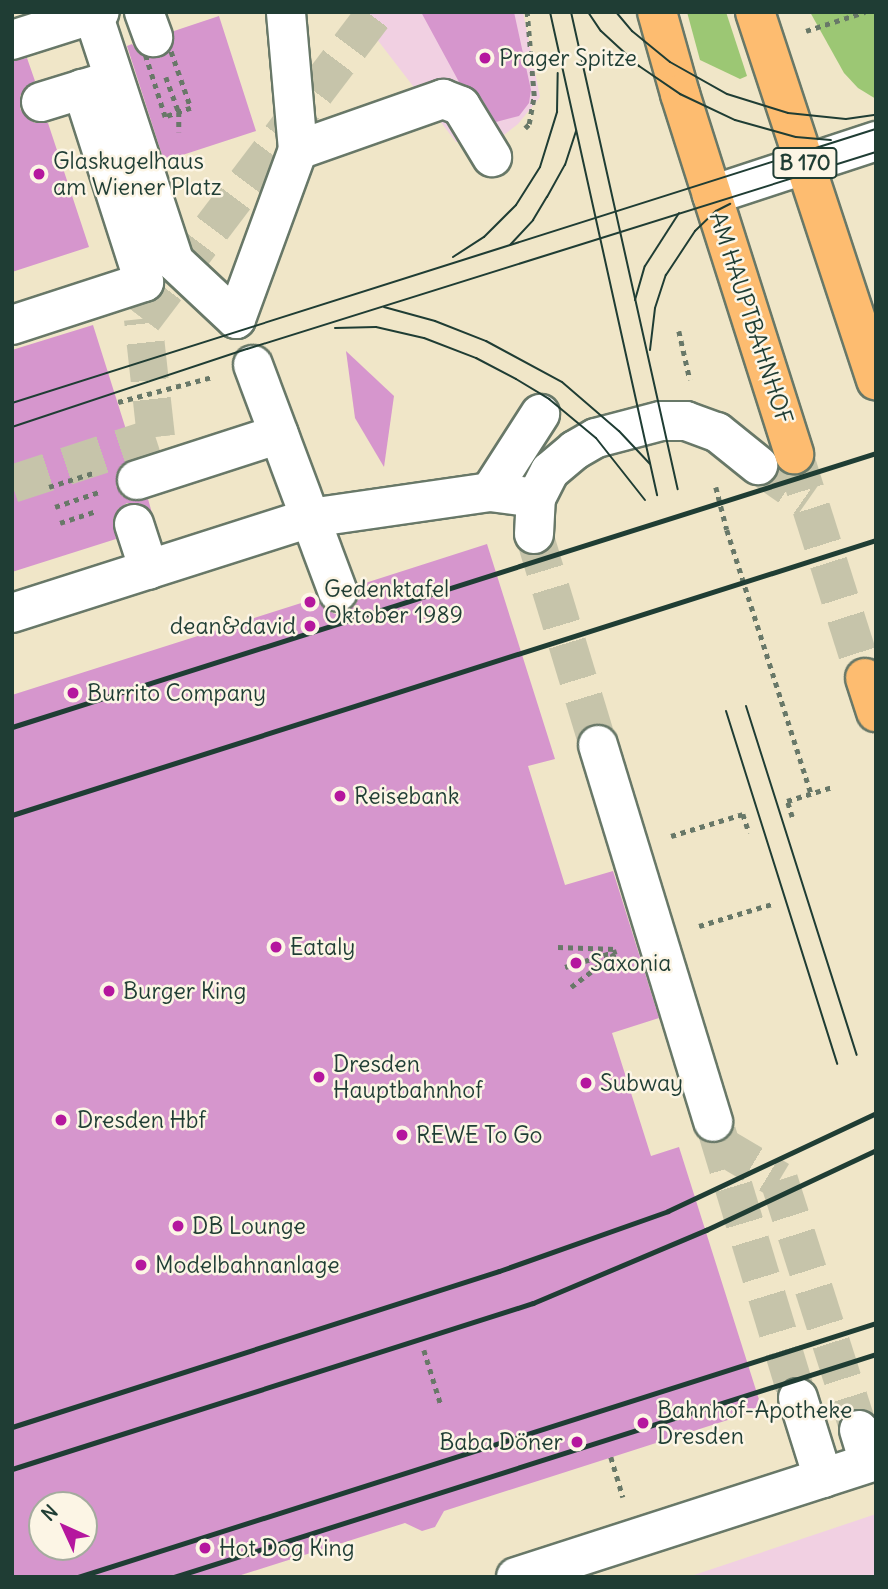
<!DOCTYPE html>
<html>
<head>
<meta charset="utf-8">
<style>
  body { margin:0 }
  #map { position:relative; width:888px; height:1589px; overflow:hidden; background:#f0e6c8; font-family:Delius,sans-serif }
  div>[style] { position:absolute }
  .built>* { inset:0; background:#f1d0e2 }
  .green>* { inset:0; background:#9cc774 }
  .building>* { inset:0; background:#d696cd }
  .minor-tunnel>* { height:38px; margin-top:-19px; transform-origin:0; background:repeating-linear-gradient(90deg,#c6c4aa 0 38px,transparent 0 57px) }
  .major-tunnel>* { height:38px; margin-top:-19px; transform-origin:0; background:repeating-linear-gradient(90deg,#c6c4aa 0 38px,transparent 0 57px) }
  .path>* { height:4.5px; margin-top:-2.25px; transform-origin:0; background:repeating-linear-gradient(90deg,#687868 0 5px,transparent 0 10px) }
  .roads { filter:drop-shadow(2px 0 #687868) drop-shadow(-2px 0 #687868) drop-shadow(0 2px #687868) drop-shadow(0 -2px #687868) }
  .minor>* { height:38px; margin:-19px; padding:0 19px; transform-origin:19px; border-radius:19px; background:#fff }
  .major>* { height:38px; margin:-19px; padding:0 19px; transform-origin:19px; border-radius:19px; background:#fdbc70 }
  .tram>* { height:2px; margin:-1px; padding:0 1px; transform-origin:1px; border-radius:1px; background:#1f3d34 }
  .rail>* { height:5px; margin:-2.5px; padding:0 2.5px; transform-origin:2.5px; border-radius:2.5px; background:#1f3d34 }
  .dots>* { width:19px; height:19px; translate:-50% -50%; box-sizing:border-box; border:4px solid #fcf5e5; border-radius:50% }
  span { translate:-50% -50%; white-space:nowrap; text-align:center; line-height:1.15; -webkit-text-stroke:5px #fcf5e5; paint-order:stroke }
  .shield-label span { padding:2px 5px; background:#fcf5e5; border:2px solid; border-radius:5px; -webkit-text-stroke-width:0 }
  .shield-label { font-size:21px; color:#1f3d34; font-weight:700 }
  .poi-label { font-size:23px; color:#1f3d34 }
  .left { translate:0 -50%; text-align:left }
  .right { translate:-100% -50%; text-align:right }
  .street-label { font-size:23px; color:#1f3d34 }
  .frame { position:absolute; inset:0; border:14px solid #1f3d34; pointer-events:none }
  .north { position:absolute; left:28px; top:1491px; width:70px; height:70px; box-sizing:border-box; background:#fcf5e5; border:2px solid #a4ab9e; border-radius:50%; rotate:315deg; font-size:19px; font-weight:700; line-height:28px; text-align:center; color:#1f3d34 }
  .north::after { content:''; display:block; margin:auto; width:24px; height:32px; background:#b5179e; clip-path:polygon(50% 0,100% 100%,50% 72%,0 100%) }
</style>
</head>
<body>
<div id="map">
  <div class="built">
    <div style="clip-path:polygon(356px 12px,523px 12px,540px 97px,518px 124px,496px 141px,456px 142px)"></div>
    <div style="clip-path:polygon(876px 1514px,876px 1577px,688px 1577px,754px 1555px)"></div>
  </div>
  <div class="green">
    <div style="clip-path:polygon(687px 12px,726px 12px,747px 76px,740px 79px,700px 60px)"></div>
    <div style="clip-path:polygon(810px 12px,876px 12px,876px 99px,858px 88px,844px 73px)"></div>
  </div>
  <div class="building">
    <div style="clip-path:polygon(421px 12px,514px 12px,531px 90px,529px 103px,519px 116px,496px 122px,479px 94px,459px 82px)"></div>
    <div style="clip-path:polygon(219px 16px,256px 131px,164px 161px,127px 46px,132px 44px,138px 53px,148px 58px,160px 58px,170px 51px,174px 42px,174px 31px)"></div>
    <div style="clip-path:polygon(27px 58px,35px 81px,25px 87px,20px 96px,20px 109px,27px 118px,35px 123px,48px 123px,89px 247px,12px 272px,12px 61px)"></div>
    <div style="clip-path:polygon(93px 325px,135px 458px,120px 466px,116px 475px,116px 486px,122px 496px,132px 501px,148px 499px,152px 513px,139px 503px,127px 503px,118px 509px,113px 519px,116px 539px,12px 572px,12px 350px)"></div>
    <div style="clip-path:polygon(346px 351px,394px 396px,384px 467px,355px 418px)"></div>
    <div style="clip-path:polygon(evenodd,487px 544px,555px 759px,528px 766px,565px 885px,613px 871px,659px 1018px,612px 1033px,651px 1156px,679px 1147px,762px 1409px,444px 1511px,435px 1527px,422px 1531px,405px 1523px,235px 1577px,12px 1577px,12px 695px,317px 598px,325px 609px,335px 614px,345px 613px,355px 605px,360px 595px,359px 585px,487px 544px,42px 1505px,84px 1505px,84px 1547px,42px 1547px,42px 1505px)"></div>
  </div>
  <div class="minor-tunnel">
    <div style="left:758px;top:465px;width:61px;rotate:35deg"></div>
    <div style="left:12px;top:484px;width:151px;rotate:-18.1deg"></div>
    <div style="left:156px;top:437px;width:119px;rotate:-96.3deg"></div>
    <div style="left:143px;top:319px;width:385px;rotate:-52.8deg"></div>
    <div style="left:534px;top:534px;width:220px;rotate:73.1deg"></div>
    <div style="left:717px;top:1132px;width:278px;rotate:73.1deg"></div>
    <div style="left:720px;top:1145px;width:69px;rotate:30.7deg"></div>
    <div style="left:779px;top:1180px;width:262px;rotate:72.3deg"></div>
  </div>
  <div class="major-tunnel">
    <div style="left:794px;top:454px;width:235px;rotate:72.4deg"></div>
  </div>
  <div class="path">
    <div style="left:806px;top:31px;width:62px;rotate:-17.9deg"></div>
    <div style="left:153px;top:37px;width:16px;rotate:18deg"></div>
    <div style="left:168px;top:42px;width:70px;rotate:70.8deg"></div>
    <div style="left:191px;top:108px;width:28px;rotate:161deg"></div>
    <div style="left:165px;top:117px;width:69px;rotate:-107.7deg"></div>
    <div style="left:144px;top:51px;width:17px;rotate:-57deg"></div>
    <div style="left:166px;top:77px;width:37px;rotate:70deg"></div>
    <div style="left:179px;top:112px;width:20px;rotate:90deg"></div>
    <div style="left:525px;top:128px;width:6px;rotate:-45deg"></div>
    <div style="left:529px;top:124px;width:28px;rotate:-80deg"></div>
    <div style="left:534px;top:96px;width:84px;rotate:-94.8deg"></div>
    <div style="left:679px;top:331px;width:50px;rotate:77.3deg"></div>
    <div style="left:118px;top:402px;width:97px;rotate:-14.9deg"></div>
    <div style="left:49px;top:487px;width:49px;rotate:-17.7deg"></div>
    <div style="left:716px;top:487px;width:44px;rotate:75.7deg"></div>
    <div style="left:727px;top:530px;width:277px;rotate:72.3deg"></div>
    <div style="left:55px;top:507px;width:46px;rotate:-18.8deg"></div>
    <div style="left:60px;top:523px;width:38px;rotate:-18deg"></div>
    <div style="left:792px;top:817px;width:17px;rotate:-107deg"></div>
    <div style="left:787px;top:801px;width:47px;rotate:-17.3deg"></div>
    <div style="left:671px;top:836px;width:75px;rotate:-17deg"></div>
    <div style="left:743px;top:814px;width:20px;rotate:72deg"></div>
    <div style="left:699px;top:926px;width:76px;rotate:-16.8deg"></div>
    <div style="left:558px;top:947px;width:58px;rotate:2deg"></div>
    <div style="left:565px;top:967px;width:54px;rotate:-17.1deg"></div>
    <div style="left:571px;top:987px;width:58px;rotate:-37.3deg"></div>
    <div style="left:424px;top:1350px;width:58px;rotate:72.8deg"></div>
    <div style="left:611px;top:1457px;width:42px;rotate:73.3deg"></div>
  </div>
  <div class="roads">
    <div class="minor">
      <div style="left:144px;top:12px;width:27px;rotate:70deg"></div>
      <div style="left:93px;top:14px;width:260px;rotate:71.8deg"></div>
      <div style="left:174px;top:261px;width:85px;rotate:43.1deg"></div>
      <div style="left:236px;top:319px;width:180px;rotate:-69.9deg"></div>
      <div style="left:298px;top:150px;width:139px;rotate:-95deg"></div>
      <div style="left:12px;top:40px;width:92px;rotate:-17.7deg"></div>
      <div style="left:41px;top:102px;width:68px;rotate:-17.1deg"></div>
      <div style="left:298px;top:150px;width:154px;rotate:-19.4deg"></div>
      <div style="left:443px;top:99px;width:19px;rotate:21deg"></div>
      <div style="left:461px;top:106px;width:60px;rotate:58.7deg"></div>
      <div style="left:712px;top:195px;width:173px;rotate:-18.2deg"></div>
      <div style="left:12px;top:325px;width:139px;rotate:-18deg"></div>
      <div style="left:144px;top:282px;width:203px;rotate:-107.8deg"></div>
      <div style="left:253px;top:365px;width:242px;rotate:69.5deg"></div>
      <div style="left:137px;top:480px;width:149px;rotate:-17.9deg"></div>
      <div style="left:490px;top:492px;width:93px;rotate:-57.3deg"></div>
      <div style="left:134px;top:524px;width:48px;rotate:71.9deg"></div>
      <div style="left:534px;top:534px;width:36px;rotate:-87deg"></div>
      <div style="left:536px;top:498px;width:30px;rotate:-63deg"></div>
      <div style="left:550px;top:471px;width:33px;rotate:-40deg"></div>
      <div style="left:575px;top:450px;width:24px;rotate:-30deg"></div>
      <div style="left:596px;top:438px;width:67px;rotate:-14.7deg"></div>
      <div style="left:661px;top:421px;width:25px"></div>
      <div style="left:686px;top:421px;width:33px;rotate:20deg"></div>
      <div style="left:717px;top:432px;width:53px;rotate:38.8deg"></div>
      <div style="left:12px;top:613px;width:313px;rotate:-17.7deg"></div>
      <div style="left:310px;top:518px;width:182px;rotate:-8.2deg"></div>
      <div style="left:490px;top:492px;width:46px;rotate:7.4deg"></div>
      <div style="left:598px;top:745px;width:394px;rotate:73deg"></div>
      <div style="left:798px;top:1398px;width:84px;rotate:72.6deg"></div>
      <div style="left:859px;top:1430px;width:34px;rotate:73deg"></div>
      <div style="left:516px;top:1577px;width:378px;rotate:-17.9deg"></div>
    </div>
    <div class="major">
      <div style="left:657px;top:12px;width:85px;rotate:74.3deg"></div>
      <div style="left:680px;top:94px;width:378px;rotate:72.4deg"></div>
      <div style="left:755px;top:12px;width:388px;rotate:71.8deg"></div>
      <div style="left:865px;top:678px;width:36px;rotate:72deg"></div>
    </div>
  </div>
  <div class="tram">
    <div style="left:550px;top:12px;width:495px;rotate:77.5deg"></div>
    <div style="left:571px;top:12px;width:489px;rotate:77.4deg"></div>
    <div style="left:588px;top:12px;width:23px;rotate:56deg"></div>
    <div style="left:601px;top:31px;width:52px;rotate:42.6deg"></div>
    <div style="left:639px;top:66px;width:50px;rotate:34.3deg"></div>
    <div style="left:680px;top:94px;width:61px;rotate:25.3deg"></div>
    <div style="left:735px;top:120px;width:63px;rotate:15.6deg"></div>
    <div style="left:796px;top:137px;width:35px;rotate:5deg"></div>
    <div style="left:616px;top:12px;width:25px;rotate:50deg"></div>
    <div style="left:632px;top:31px;width:49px;rotate:39.2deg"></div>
    <div style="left:670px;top:62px;width:65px;rotate:29.3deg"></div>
    <div style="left:727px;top:94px;width:64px;rotate:17.3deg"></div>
    <div style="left:788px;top:113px;width:58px;rotate:5.9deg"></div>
    <div style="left:846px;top:119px;width:30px;rotate:-8deg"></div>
    <div style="left:510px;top:245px;width:34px;rotate:-47deg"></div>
    <div style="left:533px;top:220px;width:27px;rotate:-59deg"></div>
    <div style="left:547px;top:197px;width:37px;rotate:-61deg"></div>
    <div style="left:565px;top:165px;width:36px;rotate:-72deg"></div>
    <div style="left:453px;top:257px;width:37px;rotate:-33deg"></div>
    <div style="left:484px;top:237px;width:45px;rotate:-45deg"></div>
    <div style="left:516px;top:205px;width:45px;rotate:-57.7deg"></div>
    <div style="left:540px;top:167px;width:58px;rotate:-72.8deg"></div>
    <div style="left:557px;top:112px;width:39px;rotate:-89deg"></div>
    <div style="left:635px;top:300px;width:35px;rotate:-74deg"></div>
    <div style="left:645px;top:266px;width:63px;rotate:-57.3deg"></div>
    <div style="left:384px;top:307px;width:53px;rotate:15.4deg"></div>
    <div style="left:435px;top:321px;width:55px;rotate:21.4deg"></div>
    <div style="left:486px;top:341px;width:86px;rotate:28.3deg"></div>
    <div style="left:562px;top:382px;width:75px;rotate:40.7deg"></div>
    <div style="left:619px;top:431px;width:45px;rotate:46.8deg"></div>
    <div style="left:335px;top:328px;width:41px;rotate:-1.4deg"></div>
    <div style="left:376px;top:327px;width:49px;rotate:12.9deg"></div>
    <div style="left:424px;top:338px;width:56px;rotate:21deg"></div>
    <div style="left:476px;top:358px;width:45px;rotate:27.7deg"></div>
    <div style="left:516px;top:379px;width:39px;rotate:31deg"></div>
    <div style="left:549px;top:399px;width:61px;rotate:39.7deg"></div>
    <div style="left:596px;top:438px;width:79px;rotate:51.7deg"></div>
    <div style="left:650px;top:350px;width:42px;rotate:-83.2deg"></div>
    <div style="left:655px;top:308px;width:35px;rotate:-72deg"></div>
    <div style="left:666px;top:275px;width:53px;rotate:-56.6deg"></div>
    <div style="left:695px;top:231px;width:29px;rotate:-44deg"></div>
    <div style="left:716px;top:211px;width:16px;rotate:-27deg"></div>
    <div style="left:12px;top:403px;width:906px;rotate:-17.6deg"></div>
    <div style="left:12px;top:427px;width:248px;rotate:-18.4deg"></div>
    <div style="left:247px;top:349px;width:659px;rotate:-17.39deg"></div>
    <div style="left:746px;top:706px;width:366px;rotate:72.4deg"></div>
    <div style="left:726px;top:711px;width:370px;rotate:72.5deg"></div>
  </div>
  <div class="rail">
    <div style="left:12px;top:727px;width:906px;rotate:-17.6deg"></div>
    <div style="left:12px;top:815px;width:907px;rotate:-17.66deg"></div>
    <div style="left:12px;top:1427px;width:511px;rotate:-17.76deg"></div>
    <div style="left:499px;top:1271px;width:179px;rotate:-19.5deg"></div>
    <div style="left:668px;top:1211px;width:230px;rotate:-25.2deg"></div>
    <div style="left:12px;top:1469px;width:547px;rotate:-17.67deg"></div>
    <div style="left:533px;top:1303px;width:188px;rotate:-22.9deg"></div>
    <div style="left:706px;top:1230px;width:188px;rotate:-25.2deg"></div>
    <div style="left:78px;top:1577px;width:837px;rotate:-17.66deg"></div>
    <div style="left:174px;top:1577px;width:737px;rotate:-17.62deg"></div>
  </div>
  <div class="dots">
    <div style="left:485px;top:58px;background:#b5179e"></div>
    <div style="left:39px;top:174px;background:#b5179e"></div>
    <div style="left:310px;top:602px;background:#b5179e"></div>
    <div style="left:310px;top:626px;background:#b5179e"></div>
    <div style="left:73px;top:693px;background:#b5179e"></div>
    <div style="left:340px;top:796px;background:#b5179e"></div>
    <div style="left:276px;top:947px;background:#b5179e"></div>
    <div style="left:576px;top:963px;background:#b5179e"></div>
    <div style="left:109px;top:991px;background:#b5179e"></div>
    <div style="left:319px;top:1077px;background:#b5179e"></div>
    <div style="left:586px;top:1083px;background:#b5179e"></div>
    <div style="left:61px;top:1120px;background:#b5179e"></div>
    <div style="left:402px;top:1135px;background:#b5179e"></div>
    <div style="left:178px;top:1226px;background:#b5179e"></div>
    <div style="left:141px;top:1265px;background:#b5179e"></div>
    <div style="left:643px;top:1423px;background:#b5179e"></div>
    <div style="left:577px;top:1442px;background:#b5179e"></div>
    <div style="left:205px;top:1548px;background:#b5179e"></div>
  </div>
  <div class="shield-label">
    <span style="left:805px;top:163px">B 170</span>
  </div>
  <div class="poi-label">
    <span class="left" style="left:499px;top:58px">Prager Spitze</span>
    <span class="left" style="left:53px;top:174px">Glaskugelhaus<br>am Wiener Platz</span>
    <span class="left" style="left:324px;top:602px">Gedenktafel<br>Oktober 1989</span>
    <span class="right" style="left:296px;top:626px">dean&amp;david</span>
    <span class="left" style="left:87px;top:693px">Burrito Company</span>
    <span class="left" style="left:354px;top:796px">Reisebank</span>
    <span class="left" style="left:290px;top:947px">Eataly</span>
    <span class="left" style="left:590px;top:963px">Saxonia</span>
    <span class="left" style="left:123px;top:991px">Burger King</span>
    <span class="left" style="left:333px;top:1077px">Dresden<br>Hauptbahnhof</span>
    <span class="left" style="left:600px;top:1083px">Subway</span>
    <span class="left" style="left:77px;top:1120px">Dresden Hbf</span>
    <span class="left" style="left:416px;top:1135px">REWE To Go</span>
    <span class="left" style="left:192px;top:1226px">DB Lounge</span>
    <span class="left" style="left:155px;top:1265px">Modelbahnanlage</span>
    <span class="left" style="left:657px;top:1423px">Bahnhof-Apotheke<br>Dresden</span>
    <span class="right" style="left:563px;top:1442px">Baba Döner</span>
    <span class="left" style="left:219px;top:1548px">Hot Dog King</span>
  </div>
  <div class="street-label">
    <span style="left:751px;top:318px;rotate:72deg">AM HAUPTBAHNHOF</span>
  </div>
  <div class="frame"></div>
  <div class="north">N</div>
</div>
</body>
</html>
